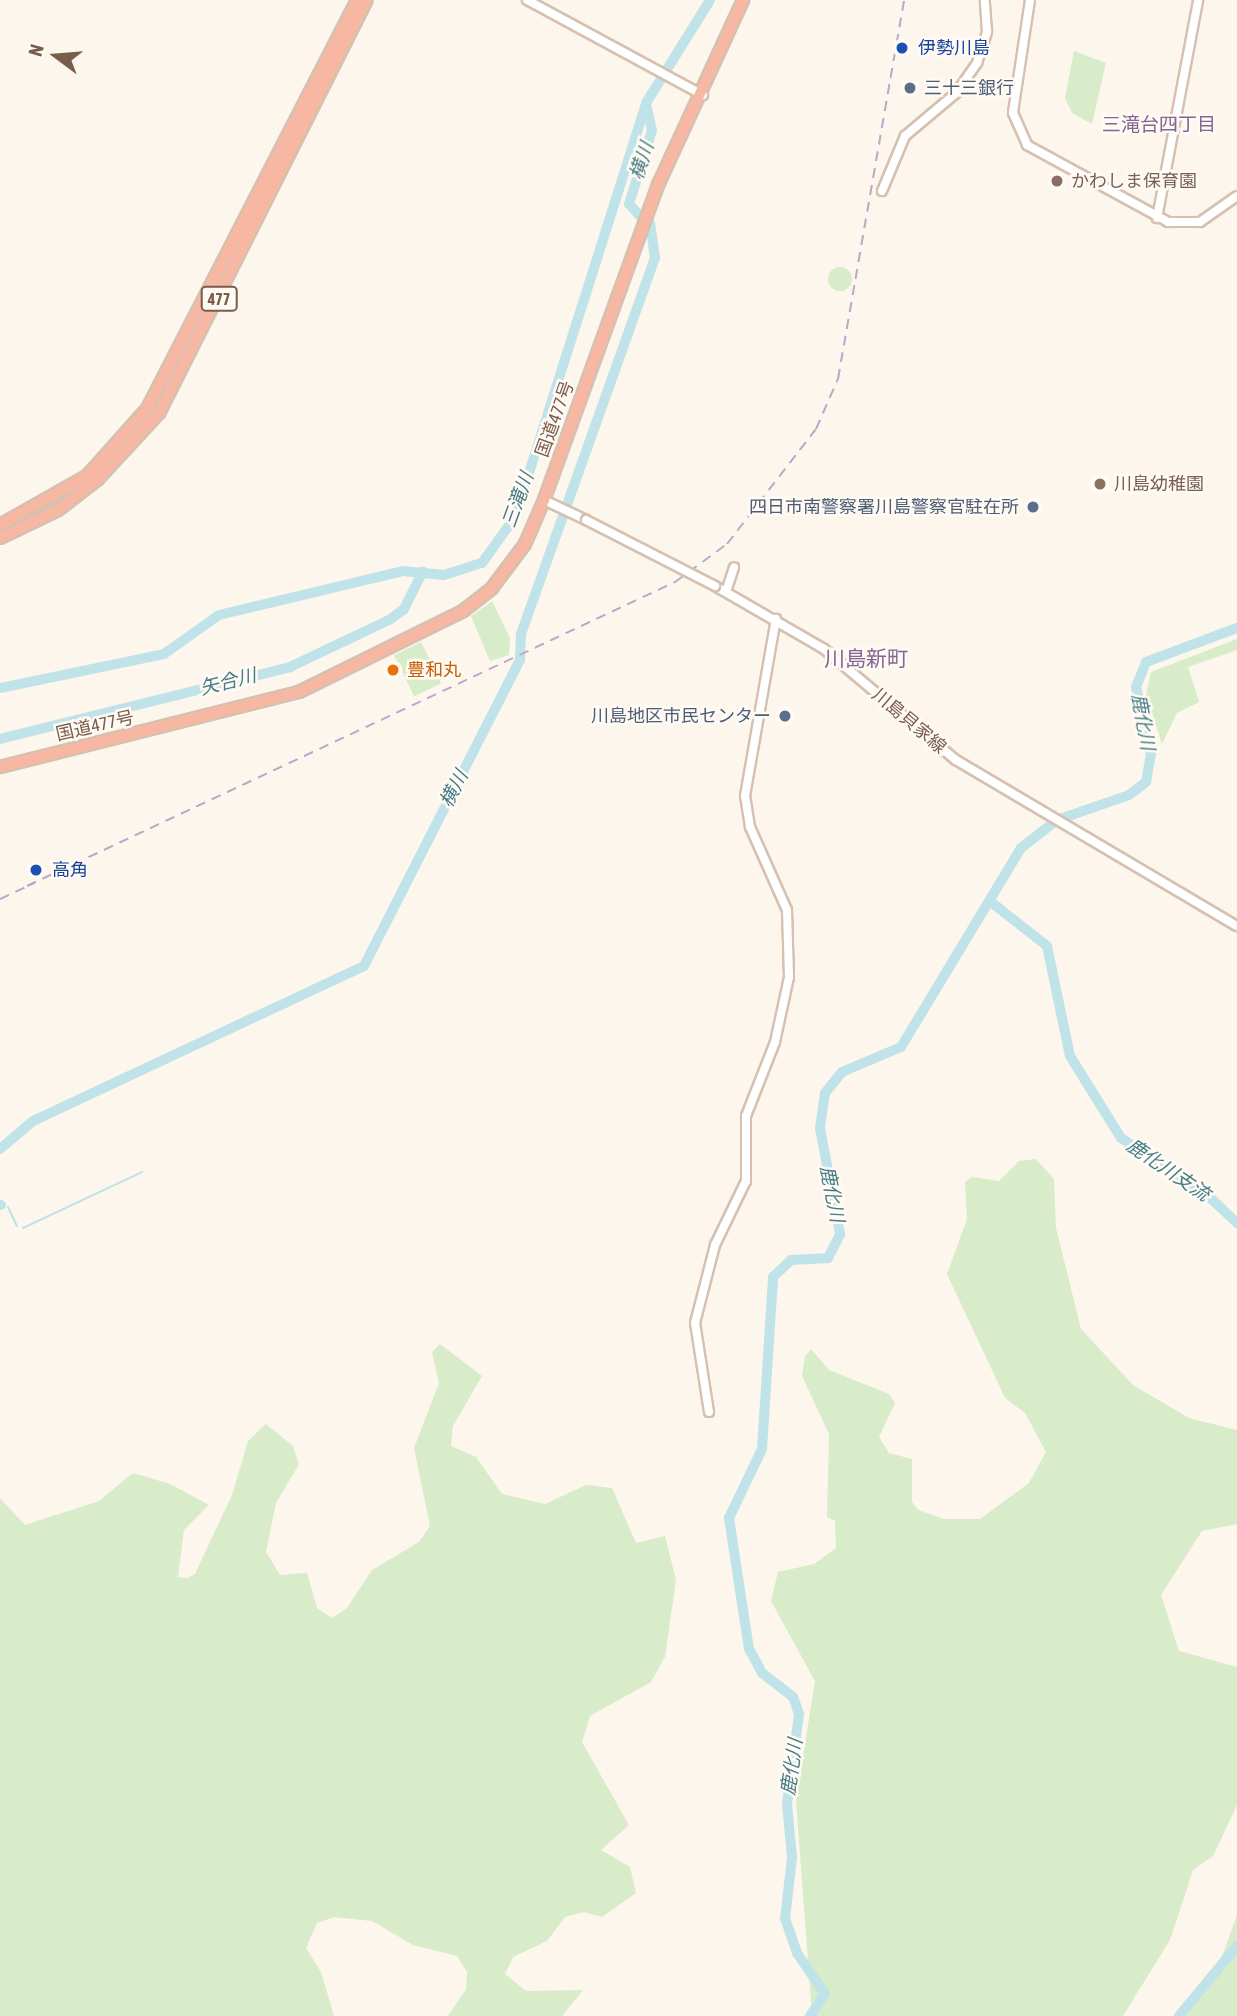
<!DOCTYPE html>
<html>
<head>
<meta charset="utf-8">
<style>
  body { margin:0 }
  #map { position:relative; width:1237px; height:2016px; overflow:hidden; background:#fdf6ec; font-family:"Asap Condensed","Noto Sans JP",sans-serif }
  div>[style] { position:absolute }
  .green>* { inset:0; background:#d8ecc9; transform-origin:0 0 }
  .round { border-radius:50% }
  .stream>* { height:2px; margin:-1px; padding:0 1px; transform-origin:1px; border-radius:1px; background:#bfe3e8 }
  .river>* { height:10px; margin:-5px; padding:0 5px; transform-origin:5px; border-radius:5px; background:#bfe3e8 }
  .roads { filter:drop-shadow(2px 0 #d6c0b0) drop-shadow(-2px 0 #d6c0b0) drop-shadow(0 2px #d6c0b0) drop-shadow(0 -2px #d6c0b0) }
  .secondary>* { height:8px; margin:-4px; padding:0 4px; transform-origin:4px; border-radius:4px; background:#fff }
  .highway>* { height:10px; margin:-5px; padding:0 5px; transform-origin:5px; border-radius:5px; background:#f7b7a3 }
  .rail>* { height:2px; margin-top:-1px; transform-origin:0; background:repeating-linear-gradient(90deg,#b9a8c9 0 10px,transparent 0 17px) }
  .bridges { filter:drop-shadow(2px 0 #d6c0b0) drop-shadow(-2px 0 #d6c0b0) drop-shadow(0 2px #d6c0b0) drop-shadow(0 -2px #d6c0b0) }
  .secondary-bridge>* { height:8px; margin:-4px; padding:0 4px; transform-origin:4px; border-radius:4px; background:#fff }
  .dots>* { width:19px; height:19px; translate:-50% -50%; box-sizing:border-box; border:4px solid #fffaf3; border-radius:50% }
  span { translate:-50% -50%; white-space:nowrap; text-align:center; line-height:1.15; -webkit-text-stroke:5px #fffaf3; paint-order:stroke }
  .shield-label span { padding:2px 5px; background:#fffaf3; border:2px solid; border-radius:5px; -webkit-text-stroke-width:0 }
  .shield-label { font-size:16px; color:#7a5c4d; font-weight:700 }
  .transit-label { font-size:18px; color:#164399 }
  .left { translate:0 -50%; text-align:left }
  .service-label { font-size:18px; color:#4e5e75 }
  .right { translate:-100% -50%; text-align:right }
  .education-label { font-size:18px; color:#785e54 }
  .street-label { font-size:18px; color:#7a5c4d }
  .food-label { font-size:18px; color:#c56008 }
  .neighbourhood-label { font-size:19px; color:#846695 }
  .water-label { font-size:19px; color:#437c86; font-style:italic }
  .quarter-label { font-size:21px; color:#846695 }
  .north { position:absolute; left:21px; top:21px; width:70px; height:70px; -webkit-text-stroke:5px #fffaf3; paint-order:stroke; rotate:286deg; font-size:19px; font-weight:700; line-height:28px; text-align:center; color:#7a5c4d }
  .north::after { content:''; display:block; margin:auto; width:24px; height:32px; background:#7a5c4d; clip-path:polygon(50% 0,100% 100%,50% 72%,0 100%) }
</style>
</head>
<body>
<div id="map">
  <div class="green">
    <div style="clip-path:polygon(1074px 51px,1106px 63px,1092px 124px,1072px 113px,1065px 98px)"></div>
    <div class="round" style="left:828px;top:267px;width:24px;height:24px"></div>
    <div style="clip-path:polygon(492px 601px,510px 638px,509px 655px,490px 661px,471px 616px)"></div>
    <div style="clip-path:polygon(1237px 639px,1237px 650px,1188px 667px,1199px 702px,1177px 713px,1162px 744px,1146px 695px,1151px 672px)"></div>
    <div style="left:421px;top:642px;width:46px;height:30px;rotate:64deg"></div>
    <div style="clip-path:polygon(1036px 1159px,1054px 1179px,1056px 1228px,1081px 1329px,1133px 1385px,1189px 1418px,1237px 1430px,1237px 1524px,1202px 1531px,1161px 1595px,1179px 1651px,1237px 1667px,1237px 1805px,1213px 1856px,1193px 1870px,1170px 1940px,1123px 2016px,812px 2016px,796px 1800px,815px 1681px,771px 1601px,778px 1572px,814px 1564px,836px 1548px,835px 1521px,827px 1517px,829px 1434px,802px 1376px,805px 1356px,811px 1349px,829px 1370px,889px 1394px,895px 1403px,879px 1437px,889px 1453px,912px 1459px,912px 1502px,918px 1510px,944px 1519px,980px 1519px,1029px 1483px,1046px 1452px,1025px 1413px,1005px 1398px,947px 1274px,967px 1219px,965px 1182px,972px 1177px,999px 1181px,1019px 1161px)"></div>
    <div style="clip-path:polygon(440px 1344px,482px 1376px,453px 1426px,451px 1446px,476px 1457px,502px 1494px,545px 1504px,586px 1485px,612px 1488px,636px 1543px,665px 1536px,676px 1580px,665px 1657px,651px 1682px,590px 1716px,582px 1742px,629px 1825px,601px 1850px,630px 1867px,636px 1893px,602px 1917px,584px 1912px,565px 1917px,547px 1941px,513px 1957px,505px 1974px,526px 1991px,583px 1990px,562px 2016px,448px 2016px,466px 1989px,467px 1972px,457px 1956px,413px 1945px,372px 1921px,334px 1917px,317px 1923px,306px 1948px,321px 1972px,334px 2016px,0 2016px,0 1498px,25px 1525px,99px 1501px,133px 1473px,170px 1484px,209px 1505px,184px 1530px,178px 1577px,187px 1578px,195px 1574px,232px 1495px,248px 1441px,266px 1424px,293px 1446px,299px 1464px,276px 1503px,266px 1552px,280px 1575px,307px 1573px,317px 1608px,332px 1618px,347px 1608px,372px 1570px,419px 1542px,430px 1526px,414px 1448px,439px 1383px,432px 1352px)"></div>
    <div style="clip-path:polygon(1237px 1915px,1237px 2016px,1183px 2016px,1221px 1959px)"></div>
  </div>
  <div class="stream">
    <div style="left:8px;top:1207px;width:21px;rotate:65deg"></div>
    <div style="left:23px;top:1228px;width:132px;rotate:-25.2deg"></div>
  </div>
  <div class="river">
    <div style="left:639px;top:215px;width:15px;rotate:-132deg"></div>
    <div style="left:629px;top:204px;width:77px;rotate:-72.7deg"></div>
    <div style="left:652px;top:130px;width:26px;rotate:-103deg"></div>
    <div style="left:0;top:688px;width:167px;rotate:-11.7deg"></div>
    <div style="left:164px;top:654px;width:67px;rotate:-35.3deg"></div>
    <div style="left:219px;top:615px;width:189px;rotate:-13.4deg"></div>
    <div style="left:403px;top:571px;width:41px;rotate:5.6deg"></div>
    <div style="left:444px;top:575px;width:40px;rotate:-18deg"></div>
    <div style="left:482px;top:563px;width:57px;rotate:-54.3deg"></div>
    <div style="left:515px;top:517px;width:434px;rotate:-72.4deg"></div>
    <div style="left:646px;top:103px;width:121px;rotate:-58.1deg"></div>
    <div style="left:0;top:739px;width:299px;rotate:-13.9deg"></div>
    <div style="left:290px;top:667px;width:110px;rotate:-25.4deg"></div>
    <div style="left:389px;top:620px;width:19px;rotate:-36deg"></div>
    <div style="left:404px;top:609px;width:42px;rotate:-63.4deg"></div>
    <div style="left:991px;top:902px;width:71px;rotate:38.2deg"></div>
    <div style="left:1047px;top:946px;width:112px;rotate:78.2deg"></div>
    <div style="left:1070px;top:1056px;width:97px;rotate:58.1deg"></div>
    <div style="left:1121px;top:1138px;width:98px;rotate:32.9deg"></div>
    <div style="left:1203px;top:1191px;width:47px;rotate:43.3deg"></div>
    <div style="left:0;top:1149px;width:43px;rotate:-40.3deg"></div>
    <div style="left:33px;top:1121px;width:365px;rotate:-25.1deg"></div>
    <div style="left:364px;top:966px;width:343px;rotate:-63deg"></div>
    <div style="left:520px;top:660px;width:26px;rotate:-88deg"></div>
    <div style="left:521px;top:634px;width:399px;rotate:-70.4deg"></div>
    <div style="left:655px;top:258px;width:35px;rotate:-98deg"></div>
    <div style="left:0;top:1205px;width:1px"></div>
    <div style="left:810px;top:2016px;width:27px;rotate:-56deg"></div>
    <div style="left:825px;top:1994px;width:50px;rotate:-124.3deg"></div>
    <div style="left:797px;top:1953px;width:36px;rotate:-109deg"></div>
    <div style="left:785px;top:1919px;width:61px;rotate:-83.5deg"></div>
    <div style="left:792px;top:1858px;width:54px;rotate:-95.3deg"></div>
    <div style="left:787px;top:1804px;width:91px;rotate:-82.4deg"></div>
    <div style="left:799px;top:1714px;width:18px;rotate:-109deg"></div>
    <div style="left:793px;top:1697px;width:39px;rotate:-142deg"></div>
    <div style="left:762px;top:1673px;width:27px;rotate:-118deg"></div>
    <div style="left:749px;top:1649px;width:133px;rotate:-98.7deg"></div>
    <div style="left:729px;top:1518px;width:76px;rotate:-64.4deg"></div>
    <div style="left:762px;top:1449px;width:172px;rotate:-86.3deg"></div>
    <div style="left:773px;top:1277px;width:25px;rotate:-43deg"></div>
    <div style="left:791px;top:1260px;width:37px;rotate:-3deg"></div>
    <div style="left:828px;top:1258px;width:27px;rotate:-63deg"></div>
    <div style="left:840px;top:1234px;width:108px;rotate:-100.7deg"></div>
    <div style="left:820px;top:1128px;width:35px;rotate:-82deg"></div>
    <div style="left:825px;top:1093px;width:27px;rotate:-51deg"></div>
    <div style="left:842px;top:1072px;width:64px;rotate:-23deg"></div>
    <div style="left:901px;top:1047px;width:232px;rotate:-58.9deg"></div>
    <div style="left:1021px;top:848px;width:46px;rotate:-37.9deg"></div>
    <div style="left:1057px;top:820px;width:76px;rotate:-19.1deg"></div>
    <div style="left:1129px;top:795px;width:21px;rotate:-37deg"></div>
    <div style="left:1146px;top:782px;width:28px;rotate:-80deg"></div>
    <div style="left:1151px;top:754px;width:69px;rotate:-102.6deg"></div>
    <div style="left:1136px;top:687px;width:27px;rotate:-68deg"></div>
    <div style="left:1146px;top:662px;width:97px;rotate:-20.5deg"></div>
    <div style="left:1179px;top:2016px;width:91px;rotate:-50.4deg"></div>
  </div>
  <div class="roads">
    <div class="secondary">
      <div style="left:527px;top:0;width:200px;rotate:28.4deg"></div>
      <div style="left:1030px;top:0;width:114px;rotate:98.6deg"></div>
      <div style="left:1013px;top:113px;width:35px;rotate:66deg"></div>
      <div style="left:1027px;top:145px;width:161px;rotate:28.6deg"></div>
      <div style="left:1168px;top:222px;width:32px"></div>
      <div style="left:1200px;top:222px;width:45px;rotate:-35.1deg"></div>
      <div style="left:882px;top:191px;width:60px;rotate:-67.3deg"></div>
      <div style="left:905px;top:136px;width:67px;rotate:-40.1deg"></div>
      <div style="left:956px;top:93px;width:37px;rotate:-55deg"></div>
      <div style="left:977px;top:63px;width:33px;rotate:-72deg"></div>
      <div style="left:987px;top:32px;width:32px;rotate:-94deg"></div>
      <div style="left:1157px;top:218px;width:222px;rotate:-79.3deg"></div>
      <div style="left:544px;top:500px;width:47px;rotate:25.5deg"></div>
      <div style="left:715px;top:586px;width:126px;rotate:30deg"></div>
      <div style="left:824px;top:649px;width:172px;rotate:40.1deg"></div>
      <div style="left:956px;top:760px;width:326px;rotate:30.6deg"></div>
      <div style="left:726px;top:592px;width:26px;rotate:-72deg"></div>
      <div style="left:709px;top:1412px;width:90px;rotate:-98.9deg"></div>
      <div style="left:695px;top:1323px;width:81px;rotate:-75.6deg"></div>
      <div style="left:715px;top:1245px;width:71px;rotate:-64.2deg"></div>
      <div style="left:746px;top:1181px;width:65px;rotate:-90deg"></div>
      <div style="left:746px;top:1116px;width:79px;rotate:-68.6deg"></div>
      <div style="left:775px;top:1042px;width:66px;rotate:-77.8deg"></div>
      <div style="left:789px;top:977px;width:67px;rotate:-91.7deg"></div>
      <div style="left:787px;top:910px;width:91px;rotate:-114deg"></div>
      <div style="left:750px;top:827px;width:31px;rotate:-99deg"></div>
      <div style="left:745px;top:796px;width:180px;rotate:-80.1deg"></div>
    </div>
    <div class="highway">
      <div style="left:0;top:525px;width:100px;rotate:-29.4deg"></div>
      <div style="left:87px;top:476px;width:90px;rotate:-48.2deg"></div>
      <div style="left:147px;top:409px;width:460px;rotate:-62.8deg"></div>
      <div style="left:0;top:538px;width:64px;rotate:-25.8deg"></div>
      <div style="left:58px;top:510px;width:51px;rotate:-37.8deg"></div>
      <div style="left:98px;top:479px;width:90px;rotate:-47.3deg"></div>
      <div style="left:159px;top:413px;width:462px;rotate:-63.3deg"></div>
      <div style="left:0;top:767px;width:308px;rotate:-14.1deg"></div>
      <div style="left:299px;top:692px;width:183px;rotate:-26.3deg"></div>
      <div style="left:463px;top:611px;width:37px;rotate:-38deg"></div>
      <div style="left:492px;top:588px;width:55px;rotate:-53.1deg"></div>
      <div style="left:525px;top:544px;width:48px;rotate:-66.6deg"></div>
      <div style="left:544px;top:500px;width:335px;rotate:-70.1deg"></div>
      <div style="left:658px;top:185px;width:204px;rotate:-65.3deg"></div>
    </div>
  </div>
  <div class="rail">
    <div style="left:27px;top:886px;width:716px;rotate:-25.13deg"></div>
    <div style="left:675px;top:582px;width:64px;rotate:-36.2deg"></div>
    <div style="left:727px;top:544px;width:145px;rotate:-52.3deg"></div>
    <div style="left:816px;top:429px;width:55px;rotate:-66.3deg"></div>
    <div style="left:838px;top:379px;width:385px;rotate:-80.1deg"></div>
    <div style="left:0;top:899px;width:38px;rotate:-25deg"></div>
  </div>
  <div class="bridges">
    <div class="secondary-bridge">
      <div style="left:586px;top:520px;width:145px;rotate:27.1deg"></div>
    </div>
  </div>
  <div class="dots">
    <div style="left:902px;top:48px;background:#1a4fb4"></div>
    <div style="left:910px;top:88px;background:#5c6f8a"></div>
    <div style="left:1057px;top:181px;background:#8d6e63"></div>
    <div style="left:1100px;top:484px;background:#8d6e63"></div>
    <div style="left:1033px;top:507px;background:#5c6f8a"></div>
    <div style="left:393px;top:670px;background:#e8710a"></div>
    <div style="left:785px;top:716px;background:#5c6f8a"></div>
    <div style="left:36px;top:870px;background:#1a4fb4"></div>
  </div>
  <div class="shield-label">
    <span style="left:219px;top:299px">477</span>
  </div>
  <div class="transit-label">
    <span class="left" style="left:918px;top:48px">伊勢川島</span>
    <span class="left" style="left:52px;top:870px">高角</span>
  </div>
  <div class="service-label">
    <span class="left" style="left:924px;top:88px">三十三銀行</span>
    <span class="right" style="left:1019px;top:507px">四日市南警察署川島警察官駐在所</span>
    <span class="right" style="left:771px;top:716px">川島地区市民センター</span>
  </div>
  <div class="education-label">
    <span class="left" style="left:1071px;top:181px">かわしま保育園</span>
    <span class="left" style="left:1114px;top:484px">川島幼稚園</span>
  </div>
  <div class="street-label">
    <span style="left:555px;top:419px;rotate:-70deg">国道477号</span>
    <span style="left:909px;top:721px;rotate:40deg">川島貝家線</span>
    <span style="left:95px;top:726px;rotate:-13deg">国道477号</span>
  </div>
  <div class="food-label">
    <span class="left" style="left:407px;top:670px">豊和丸</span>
  </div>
  <div class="neighbourhood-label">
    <span style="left:1159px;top:125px">三滝台四丁目</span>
  </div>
  <div class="water-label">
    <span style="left:642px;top:161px;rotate:-72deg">横川</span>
    <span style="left:518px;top:500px;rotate:-70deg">三滝川</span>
    <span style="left:228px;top:682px;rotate:-14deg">矢合川</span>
    <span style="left:1143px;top:722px;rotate:80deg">鹿化川</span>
    <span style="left:454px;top:789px;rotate:-63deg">横川</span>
    <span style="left:1168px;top:1170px;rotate:34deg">鹿化川支流</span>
    <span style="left:832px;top:1194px;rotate:79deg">鹿化川</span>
    <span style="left:792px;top:1767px;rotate:-82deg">鹿化川</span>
  </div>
  <div class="quarter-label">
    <span style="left:866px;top:658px">川島新町</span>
  </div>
  <div class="north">N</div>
</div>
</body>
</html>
